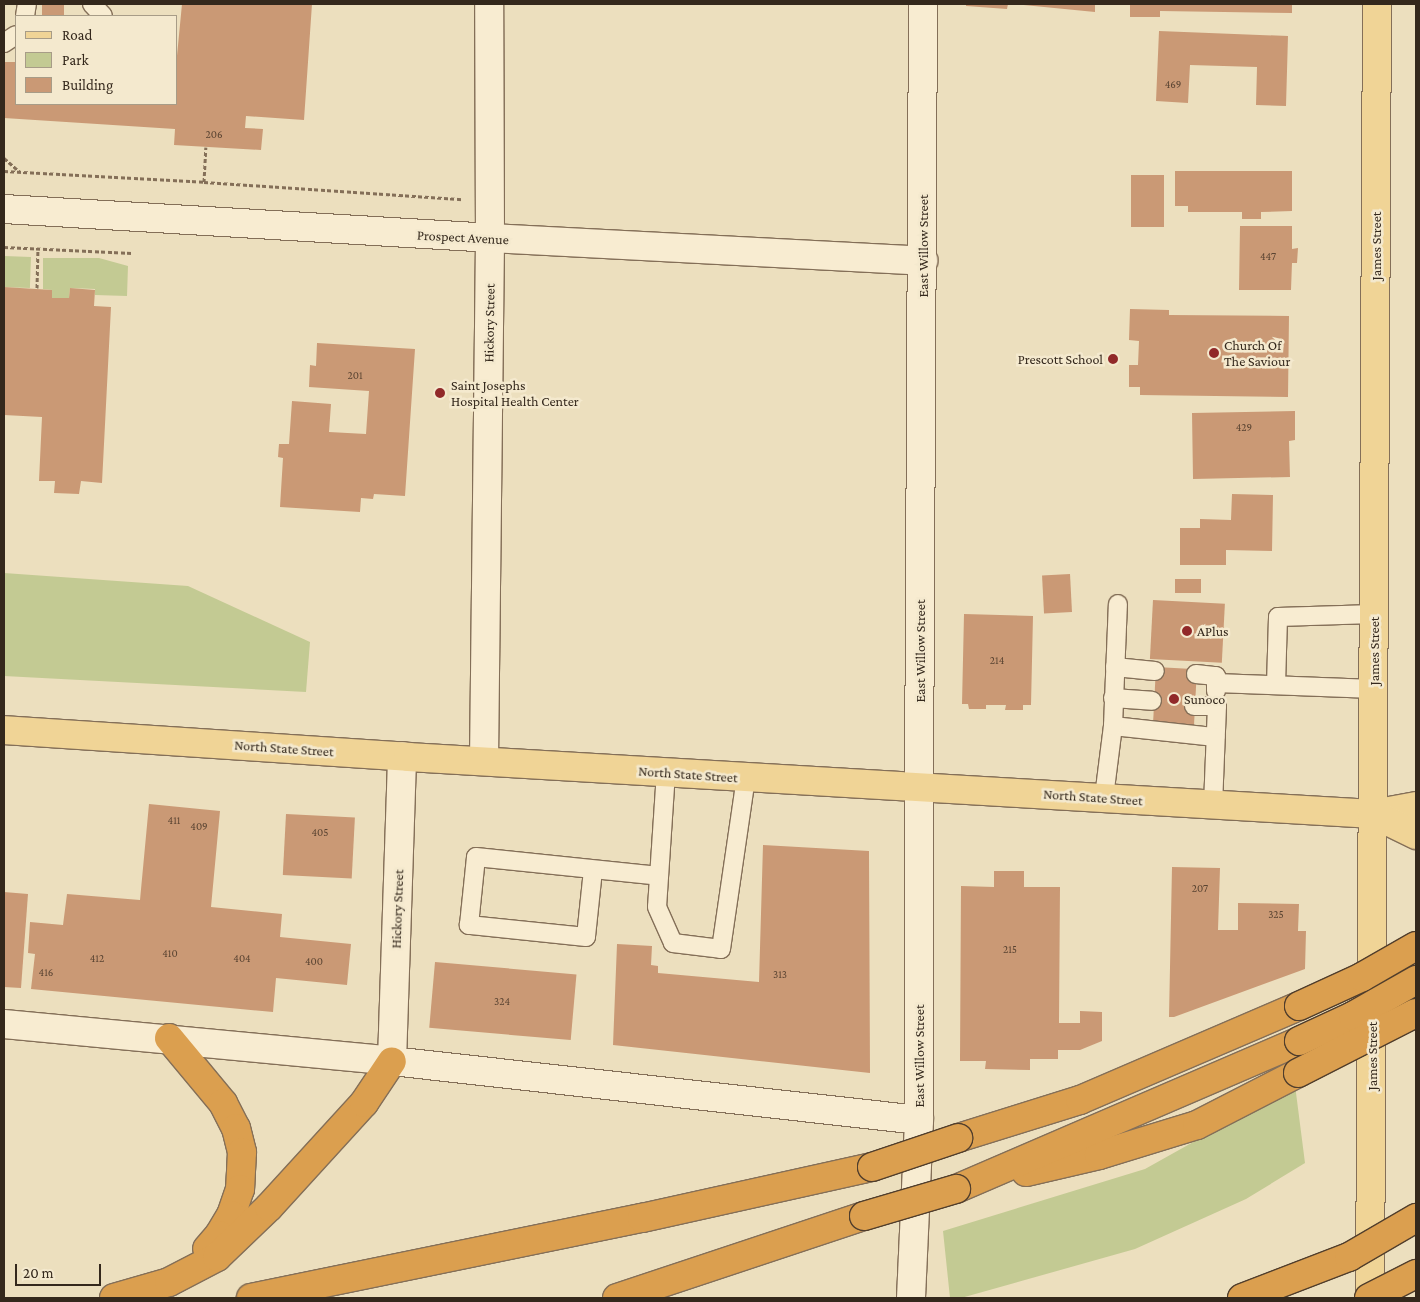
<!DOCTYPE html>
<html>
<head>
<meta charset="utf-8">
<style>
  body { margin:0 }
  #map { position:relative; width:1420px; height:1302px; overflow:hidden; background:#ecdfbe; font-family:"Crimson Pro",serif }
  div>[style] { position:absolute }
  .green>* { inset:0; background:#c3ca93; transform-origin:0 0 }
  .building>* { inset:0; background:#ca9975; transform-origin:0 0 }
  .path>* { height:3px; margin-top:-1.5px; transform-origin:0; background:repeating-linear-gradient(90deg,#846f58 0 4px,transparent 0 6.5px) }
  .roads { filter:drop-shadow(1px 0 #846f58) drop-shadow(-1px 0 #846f58) drop-shadow(0 1px #846f58) drop-shadow(0 -1px #846f58) }
  .service>* { height:18px; margin:-9px; padding:0 9px; transform-origin:9px; border-radius:9px; background:#f8ecd1 }
  .minor>* { height:28px; margin:-14px; padding:0 14px; transform-origin:14px; border-radius:14px; background:#f8ecd1 }
  .tertiary>* { height:28px; margin:-14px; padding:0 14px; transform-origin:14px; border-radius:14px; background:#f8ecd1 }
  .secondary>* { height:28px; margin:-14px; padding:0 14px; transform-origin:14px; border-radius:14px; background:#f8ecd1 }
  .primary>* { height:28px; margin:-14px; padding:0 14px; transform-origin:14px; border-radius:14px; background:#f0d496 }
  .motorway>* { height:28px; margin:-14px; padding:0 14px; transform-origin:14px; border-radius:14px; background:#db9f4f }
  .bridges { filter:drop-shadow(1px 0 #513e2c) drop-shadow(-1px 0 #513e2c) drop-shadow(0 1px #513e2c) drop-shadow(0 -1px #513e2c) }
  .motorway-bridge>* { height:28px; margin:-14px; padding:0 14px; transform-origin:14px; border-radius:14px; background:#db9f4f }
  .dots>* { width:14px; height:14px; translate:-50% -50%; box-sizing:border-box; border:2px solid #f4e9ce; border-radius:50% }
  span { translate:-50% -50%; white-space:nowrap; text-align:center; line-height:1.15; -webkit-text-stroke:5px #f4e9ce; paint-order:stroke }
  .number-label { font-size:11px; color:#5a4432 }
  .number-label span { -webkit-text-stroke-width:0 }
  .street-label { font-size:14px; color:#34281c }
  .poi-label { font-size:14px; color:#34281c }
  .left { translate:0 -50%; text-align:left }
  .right { translate:-100% -50%; text-align:right }
  .frame { position:absolute; inset:0; border:5px solid #34281c; pointer-events:none }
  .legend { position:absolute; left:15px; top:15px; width:162px; height:90px; box-sizing:border-box; background:#f4e9ce; border:1px solid #a79c87; margin:0; padding:6px 9px; list-style:none; font-size:15px; color:#34281c }
  .legend li { display:flex; align-items:center; gap:10px; height:25px }
  .legend b { width:25px; border:1px solid #a79c87 }
  .scale { position:absolute; left:15px; top:1264px; width:86px; height:22px; box-sizing:border-box; border:2px solid #34281c; border-top:0; padding-left:6px; font-size:15px; line-height:18px; white-space:nowrap; color:#34281c; -webkit-text-stroke:4px #f4e9ce; paint-order:stroke }
</style>
</head>
<body>
<div id="map">
  <div class="green">
    <div style="left:4px;top:256px;width:27px;height:31px;rotate:2deg"></div>
    <div style="clip-path:polygon(43px 258px,99px 258px,128px 266px,127px 296px,95px 295px,95px 289px,70px 288px,69px 298px,52px 298px,52px 290px,43px 289px)"></div>
    <div style="clip-path:polygon(4px 573px,188px 586px,310px 642px,306px 692px,4px 676px)"></div>
    <div style="clip-path:polygon(1295px 1085px,1305px 1163px,1246px 1199px,1135px 1249px,961px 1298px,950px 1298px,943px 1231px,1145px 1169px)"></div>
  </div>
  <div class="building">
    <div style="left:42px;top:4px;width:22px;height:12px"></div>
    <div style="clip-path:polygon(182px 4px,312px 4px,304px 120px,246px 116px,245px 128px,263px 129px,261px 150px,174px 145px,175px 129px,4px 118px,4px 62px,16px 62px,16px 104px,176px 104px,176px 66px)"></div>
    <div style="clip-path:polygon(966px 4px,1008px 4px,1007px 9px,966px 6px)"></div>
    <div style="clip-path:polygon(1013px 4px,1095px 4px,1095px 12px)"></div>
    <div style="clip-path:polygon(1130px 4px,1292px 4px,1292px 13px,1160px 11px,1160px 17px,1130px 17px)"></div>
    <div style="clip-path:polygon(1159px 31px,1288px 36px,1286px 106px,1256px 105px,1257px 67px,1190px 65px,1188px 103px,1156px 101px)"></div>
    <div style="clip-path:polygon(1175px 171px,1292px 171px,1292px 211px,1261px 212px,1261px 219px,1242px 219px,1242px 212px,1188px 212px,1188px 206px,1175px 206px)"></div>
    <div style="left:1131px;top:175px;width:33px;height:52px"></div>
    <div style="clip-path:polygon(1240px 226px,1292px 226px,1292px 249px,1298px 248px,1297px 263px,1292px 263px,1291px 290px,1239px 290px)"></div>
    <div style="clip-path:polygon(4px 287px,52px 290px,52px 298px,69px 298px,70px 288px,95px 290px,94px 306px,111px 307px,102px 483px,81px 481px,79px 494px,54px 493px,55px 481px,39px 481px,42px 417px,4px 415px)"></div>
    <div style="clip-path:polygon(1130px 309px,1169px 310px,1169px 315px,1289px 316px,1288px 397px,1140px 395px,1140px 387px,1129px 387px,1129px 365px,1138px 365px,1139px 341px,1129px 340px)"></div>
    <div style="clip-path:polygon(317px 343px,415px 349px,405px 496px,374px 494px,373px 499px,361px 498px,360px 512px,280px 507px,283px 458px,278px 457px,279px 444px,289px 444px,292px 401px,331px 404px,329px 432px,366px 434px,369px 391px,309px 387px,310px 365px,316px 366px)"></div>
    <div style="clip-path:polygon(1295px 411px,1295px 440px,1289px 441px,1290px 477px,1193px 479px,1192px 413px)"></div>
    <div style="clip-path:polygon(1232px 494px,1273px 495px,1272px 551px,1226px 550px,1226px 565px,1180px 565px,1180px 528px,1200px 528px,1200px 519px,1231px 520px)"></div>
    <div style="left:1070px;top:574px;width:38px;height:28px;rotate:87deg"></div>
    <div style="left:1175px;top:579px;width:26px;height:14px"></div>
    <div style="left:1153px;top:600px;width:72px;height:59px;rotate:3deg"></div>
    <div style="clip-path:polygon(964px 614px,1033px 616px,1031px 705px,1023px 705px,1023px 710px,1005px 710px,1006px 705px,986px 705px,986px 709px,969px 709px,968px 704px,962px 704px)"></div>
    <div style="left:1156px;top:667px;width:41px;height:58px;rotate:3deg"></div>
    <div style="clip-path:polygon(149px 804px,220px 811px,211px 907px,282px 914px,280px 937px,351px 944px,347px 985px,276px 978px,273px 1012px,31px 989px,35px 954px,28px 953px,30px 922px,63px 925px,67px 894px,140px 900px)"></div>
    <div style="left:286px;top:814px;width:69px;height:61px;rotate:3deg"></div>
    <div style="clip-path:polygon(763px 845px,869px 851px,870px 1073px,613px 1045px,617px 944px,652px 946px,651px 965px,658px 966px,658px 973px,759px 982px)"></div>
    <div style="clip-path:polygon(1172px 867px,1220px 868px,1218px 930px,1238px 930px,1238px 903px,1299px 904px,1298px 931px,1306px 931px,1305px 969px,1174px 1017px,1169px 1017px)"></div>
    <div style="clip-path:polygon(994px 871px,1024px 871px,1024px 887px,1060px 887px,1059px 1023px,1080px 1023px,1080px 1011px,1102px 1012px,1102px 1041px,1080px 1050px,1058px 1050px,1058px 1059px,1030px 1059px,1030px 1070px,985px 1069px,986px 1061px,960px 1061px,961px 886px,994px 887px)"></div>
    <div style="clip-path:polygon(4px 892px,28px 894px,21px 988px,4px 987px)"></div>
    <div style="left:435px;top:962px;width:142px;height:66px;rotate:5deg"></div>
  </div>
  <div class="path">
    <div style="left:4px;top:158px;width:21px;rotate:41deg"></div>
    <div style="left:4px;top:171px;width:200px;rotate:3.1deg"></div>
    <div style="left:204px;top:182px;width:259px;rotate:3.8deg"></div>
    <div style="left:204px;top:182px;width:35px;rotate:-87deg"></div>
    <div style="left:4px;top:247px;width:128px;rotate:2.7deg"></div>
    <div style="left:37px;top:288px;width:40px;rotate:-88.6deg"></div>
  </div>
  <div class="roads">
    <div class="service">
      <div style="left:92px;top:4px;width:16px;rotate:47deg"></div>
      <div style="left:25px;top:16px;width:12px;rotate:-81deg"></div>
      <div style="left:4px;top:43px;width:14px;rotate:-34deg"></div>
      <div style="left:1115px;top:667px;width:40px;rotate:5.7deg"></div>
      <div style="left:1196px;top:674px;width:20px;rotate:6deg"></div>
      <div style="left:1216px;top:676px;width:15px;rotate:90deg"></div>
      <div style="left:1216px;top:683px;width:158px;rotate:2.2deg"></div>
      <div style="left:1276px;top:685px;width:68px;rotate:-88.3deg"></div>
      <div style="left:1278px;top:617px;width:96px;rotate:-1.8deg"></div>
      <div style="left:1113px;top:698px;width:39px;rotate:4deg"></div>
      <div style="left:1194px;top:706px;width:23px"></div>
      <div style="left:1217px;top:706px;width:99px;rotate:92.3deg"></div>
      <div style="left:1113px;top:726px;width:103px;rotate:6.2deg"></div>
      <div style="left:666px;top:772px;width:135px;rotate:93.8deg"></div>
      <div style="left:657px;top:907px;width:39px;rotate:66deg"></div>
      <div style="left:673px;top:943px;width:48px;rotate:7.1deg"></div>
      <div style="left:721px;top:949px;width:174px;rotate:-81.7deg"></div>
      <div style="left:1104px;top:797px;width:72px;rotate:-82.8deg"></div>
      <div style="left:1113px;top:726px;width:122px;rotate:-87.7deg"></div>
      <div style="left:593px;top:870px;width:67px;rotate:96deg"></div>
      <div style="left:586px;top:937px;width:118px;rotate:-174.1deg"></div>
      <div style="left:469px;top:925px;width:68px;rotate:-84.1deg"></div>
      <div style="left:476px;top:857px;width:184px;rotate:5.9deg"></div>
    </div>
    <div class="minor">
      <div style="left:4px;top:209px;width:487px;rotate:3.4deg"></div>
      <div style="left:490px;top:238px;width:434px;rotate:3deg"></div>
      <div style="left:484px;top:761px;width:523px;rotate:-89.34deg"></div>
      <div style="left:490px;top:238px;width:234px;rotate:-90.2deg"></div>
      <div style="left:392px;top:1061px;width:305px;rotate:-88.1deg"></div>
    </div>
    <div class="tertiary">
      <div style="left:919px;top:788px;width:784px;rotate:-89.71deg"></div>
      <div style="left:911px;top:1298px;width:178px;rotate:-87.4deg"></div>
    </div>
    <div class="secondary">
      <div style="left:4px;top:1024px;width:390px;rotate:5.4deg"></div>
      <div style="left:392px;top:1061px;width:530px;rotate:6.39deg"></div>
      <div style="left:919px;top:1120px;width:332px;rotate:-90deg"></div>
    </div>
    <div class="primary">
      <div style="left:4px;top:730px;width:405px;rotate:3.8deg"></div>
      <div style="left:408px;top:757px;width:967px;rotate:3.38deg"></div>
      <div style="left:1373px;top:814px;width:44px;rotate:-10.5deg"></div>
      <div style="left:1373px;top:814px;width:48px;rotate:26deg"></div>
      <div style="left:1370px;top:1298px;width:1294px;rotate:-89.69deg"></div>
    </div>
    <div class="motorway">
      <div style="left:169px;top:1038px;width:85px;rotate:50.3deg"></div>
      <div style="left:223px;top:1103px;width:28px;rotate:63deg"></div>
      <div style="left:236px;top:1128px;width:25px;rotate:76deg"></div>
      <div style="left:242px;top:1152px;width:37px;rotate:93deg"></div>
      <div style="left:240px;top:1189px;width:28px;rotate:109deg"></div>
      <div style="left:231px;top:1215px;width:23px;rotate:121deg"></div>
      <div style="left:219px;top:1235px;width:18px;rotate:131deg"></div>
      <div style="left:958px;top:1138px;width:128px;rotate:-17.3deg"></div>
      <div style="left:1080px;top:1100px;width:238px;rotate:-23.2deg"></div>
      <div style="left:1026px;top:1172px;width:75px;rotate:-13.1deg"></div>
      <div style="left:1099px;top:1155px;width:102px;rotate:-17deg"></div>
      <div style="left:1197px;top:1125px;width:114px;rotate:-27.2deg"></div>
      <div style="left:956px;top:1189px;width:374px;rotate:-23.3deg"></div>
      <div style="left:114px;top:1298px;width:57px;rotate:-16.2deg"></div>
      <div style="left:169px;top:1282px;width:54px;rotate:-27.5deg"></div>
      <div style="left:217px;top:1257px;width:72px;rotate:-43.9deg"></div>
      <div style="left:269px;top:1207px;width:141px;rotate:-47.6deg"></div>
      <div style="left:364px;top:1103px;width:50px;rotate:-56.3deg"></div>
      <div style="left:251px;top:1298px;width:399px;rotate:-11.6deg"></div>
      <div style="left:642px;top:1218px;width:236px;rotate:-12.5deg"></div>
      <div style="left:617px;top:1298px;width:260px;rotate:-18.4deg"></div>
    </div>
  </div>
  <div class="bridges">
    <div class="motorway-bridge">
      <div style="left:1299px;top:1006px;width:69px;rotate:-24.7deg"></div>
      <div style="left:1362px;top:977px;width:62px;rotate:-29.9deg"></div>
      <div style="left:1299px;top:1041px;width:60px;rotate:-24.8deg"></div>
      <div style="left:1353px;top:1016px;width:73px;rotate:-29.7deg"></div>
      <div style="left:1298px;top:1073px;width:132px;rotate:-27deg"></div>
      <div style="left:872px;top:1167px;width:91px;rotate:-18.6deg"></div>
      <div style="left:864px;top:1216px;width:96px;rotate:-16.4deg"></div>
      <div style="left:1242px;top:1298px;width:115px;rotate:-21deg"></div>
      <div style="left:1349px;top:1257px;width:78px;rotate:-30.2deg"></div>
      <div style="left:1369px;top:1298px;width:53px;rotate:-27.1deg"></div>
    </div>
  </div>
  <div class="dots">
    <div style="left:1214px;top:353px;background:#912929"></div>
    <div style="left:1113px;top:359px;background:#912929"></div>
    <div style="left:440px;top:393px;background:#912929"></div>
    <div style="left:1187px;top:631px;background:#912929"></div>
    <div style="left:1174px;top:699px;background:#912929"></div>
  </div>
  <div class="number-label">
    <span style="left:1173px;top:84px">469</span>
    <span style="left:214px;top:134px">206</span>
    <span style="left:1268px;top:256px">447</span>
    <span style="left:355px;top:375px">201</span>
    <span style="left:1244px;top:427px">429</span>
    <span style="left:997px;top:660px">214</span>
    <span style="left:174px;top:820px">411</span>
    <span style="left:199px;top:826px">409</span>
    <span style="left:320px;top:832px">405</span>
    <span style="left:1200px;top:888px">207</span>
    <span style="left:1276px;top:914px">325</span>
    <span style="left:1010px;top:949px">215</span>
    <span style="left:170px;top:953px">410</span>
    <span style="left:97px;top:958px">412</span>
    <span style="left:242px;top:958px">404</span>
    <span style="left:314px;top:961px">400</span>
    <span style="left:46px;top:972px">416</span>
    <span style="left:780px;top:974px">313</span>
    <span style="left:502px;top:1001px">324</span>
  </div>
  <div class="street-label">
    <span style="left:463px;top:237px;rotate:3deg">Prospect Avenue</span>
    <span style="left:923px;top:246px;rotate:-90deg">East Willow Street</span>
    <span style="left:1376px;top:246px;rotate:-90deg">James Street</span>
    <span style="left:489px;top:323px;rotate:-89deg">Hickory Street</span>
    <span style="left:920px;top:651px;rotate:-90deg">East Willow Street</span>
    <span style="left:1374px;top:651px;rotate:-90deg">James Street</span>
    <span style="left:284px;top:748px;rotate:4deg">North State Street</span>
    <span style="left:688px;top:774px;rotate:4deg">North State Street</span>
    <span style="left:1093px;top:797px;rotate:4deg">North State Street</span>
    <span style="left:397px;top:909px;rotate:-88deg">Hickory Street</span>
    <span style="left:919px;top:1056px;rotate:-90deg">East Willow Street</span>
    <span style="left:1372px;top:1056px;rotate:-90deg">James Street</span>
  </div>
  <div class="poi-label">
    <span class="left" style="left:1224px;top:353px">Church Of<br>The Saviour</span>
    <span class="right" style="left:1103px;top:359px">Prescott School</span>
    <span class="left" style="left:451px;top:393px">Saint Josephs<br>Hospital Health Center</span>
    <span class="left" style="left:1197px;top:631px">APlus</span>
    <span class="left" style="left:1184px;top:699px">Sunoco</span>
  </div>
  <div class="frame"></div>
  <ul class="legend">
  <li><b style="height:6px;background:#f0d496"></b>Road</li>
  <li><b style="height:14px;background:#c3ca93"></b>Park</li>
  <li><b style="height:14px;background:#ca9975"></b>Building</li>
  </ul>
  <div class="scale">20 m</div>
</div>
</body>
</html>
